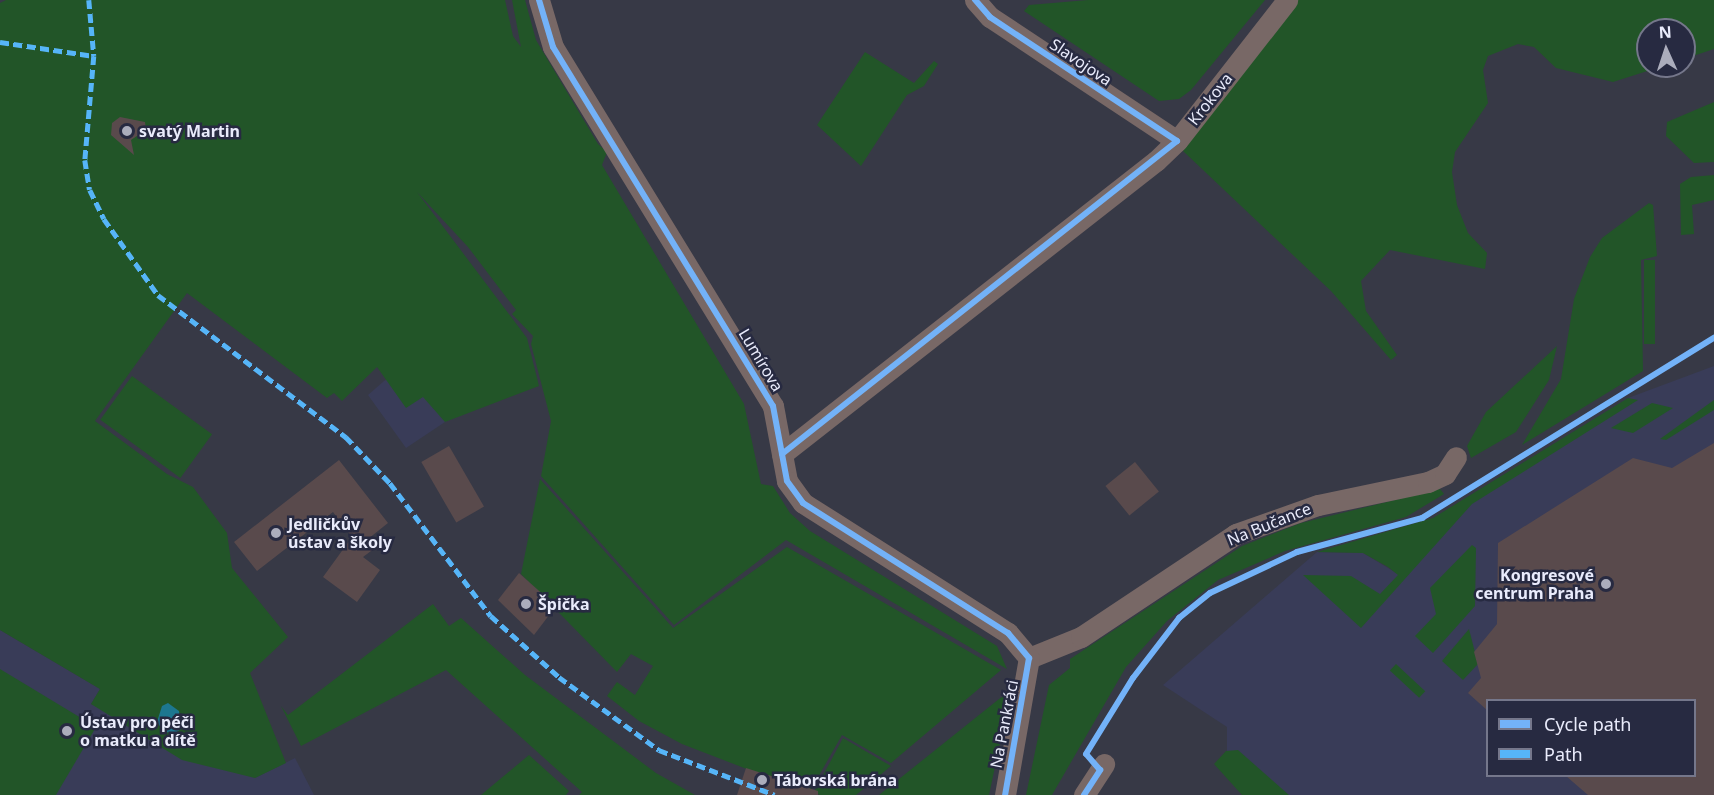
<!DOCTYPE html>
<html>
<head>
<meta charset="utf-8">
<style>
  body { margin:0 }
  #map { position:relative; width:1714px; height:795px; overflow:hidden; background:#373946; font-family:"Noto Sans",sans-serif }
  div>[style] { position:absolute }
  .built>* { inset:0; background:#393c58 }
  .green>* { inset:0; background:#225528; transform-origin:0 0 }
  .water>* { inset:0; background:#1d7790 }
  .building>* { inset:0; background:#594a4c; transform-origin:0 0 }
  .minor>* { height:21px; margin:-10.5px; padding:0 10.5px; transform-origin:10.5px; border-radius:10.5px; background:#786866 }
  .quiet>* { height:4.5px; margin-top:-2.25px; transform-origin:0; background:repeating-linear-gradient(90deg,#56b5f8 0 9px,transparent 0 13.5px) }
  .cycleway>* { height:6px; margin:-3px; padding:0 3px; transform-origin:3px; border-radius:3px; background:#73b2f8 }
  .dots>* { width:16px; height:16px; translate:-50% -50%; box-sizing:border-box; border:3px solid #272a41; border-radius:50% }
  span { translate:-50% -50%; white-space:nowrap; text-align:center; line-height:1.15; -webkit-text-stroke:5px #272a41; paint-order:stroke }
  .street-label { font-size:16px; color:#e9ebfb }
  .poi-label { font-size:16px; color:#e9ebfb; font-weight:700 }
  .left { translate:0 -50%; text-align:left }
  .right { translate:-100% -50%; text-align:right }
  .legend { position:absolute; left:1486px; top:699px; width:210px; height:78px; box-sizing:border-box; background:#272a41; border:2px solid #75778b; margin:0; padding:8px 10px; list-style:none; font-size:18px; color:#e9ebfb }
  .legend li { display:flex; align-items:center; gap:12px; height:30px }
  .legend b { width:30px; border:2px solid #75778b }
  .north { position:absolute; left:1636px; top:18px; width:60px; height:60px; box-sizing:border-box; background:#272a41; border:2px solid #75778b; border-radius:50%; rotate:357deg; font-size:16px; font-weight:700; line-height:24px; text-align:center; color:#e9ebfb }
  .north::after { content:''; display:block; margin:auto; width:21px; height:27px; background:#abadbc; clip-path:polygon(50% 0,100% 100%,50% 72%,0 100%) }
</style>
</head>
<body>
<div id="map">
  <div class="built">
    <div style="clip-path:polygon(497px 319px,509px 396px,445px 422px,406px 448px,368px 395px,384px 381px)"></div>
    <div style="clip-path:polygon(evenodd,1714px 366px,1714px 795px,1264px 795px,1227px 764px,1227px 727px,1163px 685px,1317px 552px,1363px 553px,1398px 574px,1466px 499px,1628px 398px,1714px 366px,1488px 700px,1694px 700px,1694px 776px,1488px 776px,1488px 700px)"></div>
    <div style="clip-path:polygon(0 630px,100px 689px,91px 704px,255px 778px,295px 758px,314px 795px,0 795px)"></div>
  </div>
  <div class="green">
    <div style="clip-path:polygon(6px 0,505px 0,513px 36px,521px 47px,512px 0,525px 0,536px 40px,598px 144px,607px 152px,602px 165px,744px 404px,761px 484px,773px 486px,790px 513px,810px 531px,997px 646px,1007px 669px,786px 540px,674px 625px,541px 476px,551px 421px,531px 344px,533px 336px,512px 314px,516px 310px,468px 247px,417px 192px,527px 338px,539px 386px,445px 422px,423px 397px,406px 408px,377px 367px,342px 401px,334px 393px,327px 398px,187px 293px,95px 421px,167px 474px,193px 487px,227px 533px,232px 568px,288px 637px,250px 673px,286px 763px,255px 778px,182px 760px,91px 704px,100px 689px,0 630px,0 3px)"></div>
    <div style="clip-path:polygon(1088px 0,1265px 0,1191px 90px,1179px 99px,1159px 101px,1024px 11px,1029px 5px)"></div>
    <div style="clip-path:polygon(1297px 0,1714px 0,1714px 49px,1684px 59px,1684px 30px,1648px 30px,1648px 66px,1663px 66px,1613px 82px,1556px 68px,1534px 47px,1518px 44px,1488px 56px,1483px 70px,1488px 103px,1455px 152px,1452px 172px,1457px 205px,1468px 233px,1487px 253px,1485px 269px,1390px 250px,1361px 281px,1366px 311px,1397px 355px,1391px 360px,1331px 291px,1183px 151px)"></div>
    <div style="clip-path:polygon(865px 52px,914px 83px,934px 61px,938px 64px,924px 86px,907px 95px,861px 166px,817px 125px)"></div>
    <div style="clip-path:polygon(1714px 102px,1714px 162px,1694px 163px,1666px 136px,1667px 122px)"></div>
    <div style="clip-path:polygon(1714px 175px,1714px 200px,1692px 205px,1694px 234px,1681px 235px,1680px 184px,1691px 177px)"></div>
    <div style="clip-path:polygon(1649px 203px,1653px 205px,1657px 256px,1641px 260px,1643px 371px,1522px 445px,1561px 379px,1574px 299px,1590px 257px,1602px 238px)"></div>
    <div style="left:1644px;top:260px;width:11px;height:84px"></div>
    <div style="clip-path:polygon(1557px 346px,1549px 380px,1516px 432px,1471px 458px,1467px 446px,1486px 412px)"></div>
    <div style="left:132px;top:376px;width:99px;height:54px;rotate:36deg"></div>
    <div style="clip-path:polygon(1628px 398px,1638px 400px,1472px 504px,1361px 628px,1303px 575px,1351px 576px,1380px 594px,1398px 575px,1388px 567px,1363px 553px,1317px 552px,1433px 518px)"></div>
    <div style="clip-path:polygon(1714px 400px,1714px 410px,1666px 440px,1660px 439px)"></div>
    <div style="clip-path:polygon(1652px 403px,1673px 408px,1633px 433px,1611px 428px)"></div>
    <div style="clip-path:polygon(540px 479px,673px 628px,787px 547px,1001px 670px,891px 763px,842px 735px,809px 793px,682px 744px,639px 721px,607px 696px,617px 682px,635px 695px,653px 666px,631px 654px,617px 672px,521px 574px)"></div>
    <div style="clip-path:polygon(1440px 489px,1444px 494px,1406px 517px,1285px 551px,1218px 580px,1167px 621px,1126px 667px,1052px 795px,1026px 795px,1049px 685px,1070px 668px,1070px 659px,1242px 546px,1301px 523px)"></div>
    <div style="clip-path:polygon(1472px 545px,1476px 548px,1475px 606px,1433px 653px,1415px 636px,1436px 614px,1430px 588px)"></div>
    <div style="clip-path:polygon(433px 604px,449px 626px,461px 618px,525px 675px,656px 773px,695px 795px,579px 795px,582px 792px,446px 670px,301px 746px,281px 706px,288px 715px)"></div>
    <div style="clip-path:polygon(1469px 629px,1478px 664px,1463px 680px,1442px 661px)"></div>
    <div style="left:1396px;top:664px;width:40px;height:9px;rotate:43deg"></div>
    <div style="clip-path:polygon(0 669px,96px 727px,56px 795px,0 795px)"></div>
    <div style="clip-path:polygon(1011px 691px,989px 795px,879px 795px,999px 699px)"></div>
    <div style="clip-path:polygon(843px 738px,891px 766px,856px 795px,820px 795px,814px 792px)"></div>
    <div style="clip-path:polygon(1238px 750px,1289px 795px,1242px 795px,1214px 764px,1226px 751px)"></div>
    <div style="clip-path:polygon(529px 755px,569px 791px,566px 795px,481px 795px)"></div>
  </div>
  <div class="water">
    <div style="clip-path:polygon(168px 703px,179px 711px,181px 729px,175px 733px,164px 732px,157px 722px,162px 706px)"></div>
  </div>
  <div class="building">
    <div style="clip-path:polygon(120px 117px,145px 122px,146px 130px,131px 140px,134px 155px,111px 135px,112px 123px)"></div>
    <div style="clip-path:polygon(1714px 443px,1714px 795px,1588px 795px,1566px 776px,1695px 776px,1695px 700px,1488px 700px,1488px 711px,1468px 693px,1481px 678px,1474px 652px,1497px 624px,1498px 543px,1633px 458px,1672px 468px)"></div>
    <div style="left:449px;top:446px;width:70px;height:32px;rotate:60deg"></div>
    <div style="clip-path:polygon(339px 460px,388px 523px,368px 539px,375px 548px,363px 557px,380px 570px,357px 602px,323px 577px,352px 537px,333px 512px,257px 571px,234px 542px)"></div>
    <div style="left:1135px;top:462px;width:38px;height:38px;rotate:51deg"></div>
    <div style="clip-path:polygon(519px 573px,556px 606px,534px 635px,498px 600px)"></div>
    <div style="clip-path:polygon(746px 768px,818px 791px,818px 795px,737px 795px)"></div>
  </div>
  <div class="minor">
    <div style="left:539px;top:0;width:49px;rotate:73.4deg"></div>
    <div style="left:553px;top:47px;width:421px;rotate:58.5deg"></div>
    <div style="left:773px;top:406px;width:76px;rotate:79.4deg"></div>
    <div style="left:787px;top:481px;width:27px;rotate:54deg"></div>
    <div style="left:803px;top:503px;width:243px;rotate:32.4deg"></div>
    <div style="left:1008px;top:633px;width:33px;rotate:50deg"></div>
    <div style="left:975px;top:0;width:23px;rotate:49deg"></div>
    <div style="left:990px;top:17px;width:224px;rotate:33.5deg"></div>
    <div style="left:782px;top:454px;width:475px;rotate:-38.1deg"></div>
    <div style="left:1156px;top:161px;width:29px;rotate:-44deg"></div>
    <div style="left:1177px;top:141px;width:179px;rotate:-52deg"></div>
    <div style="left:1029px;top:658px;width:56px;rotate:-22deg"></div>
    <div style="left:1081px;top:637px;width:186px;rotate:-33.6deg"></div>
    <div style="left:1236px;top:534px;width:87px;rotate:-19.5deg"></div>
    <div style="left:1318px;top:505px;width:112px;rotate:-11.8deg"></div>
    <div style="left:1428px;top:482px;width:19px;rotate:-25deg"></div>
    <div style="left:1445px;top:474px;width:20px;rotate:-57deg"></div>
    <div style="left:1005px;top:795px;width:139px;rotate:-80.1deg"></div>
    <div style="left:1084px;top:795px;width:37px;rotate:-57deg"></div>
  </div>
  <div class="quiet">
    <div style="left:89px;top:0;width:56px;rotate:84.9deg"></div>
    <div style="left:94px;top:56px;width:104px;rotate:94.9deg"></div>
    <div style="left:85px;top:160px;width:30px;rotate:81deg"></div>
    <div style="left:90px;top:190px;width:32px;rotate:64deg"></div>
    <div style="left:104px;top:219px;width:93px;rotate:54.6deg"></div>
    <div style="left:158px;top:295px;width:236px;rotate:37.1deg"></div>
    <div style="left:346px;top:437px;width:64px;rotate:46.3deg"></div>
    <div style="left:390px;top:483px;width:167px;rotate:52.8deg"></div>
    <div style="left:491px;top:616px;width:91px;rotate:41.9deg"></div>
    <div style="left:559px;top:677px;width:124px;rotate:36.1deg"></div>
    <div style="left:659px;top:750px;width:124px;rotate:21.2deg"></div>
    <div style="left:0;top:42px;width:95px;rotate:8.5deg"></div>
  </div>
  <div class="cycleway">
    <div style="left:539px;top:0;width:49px;rotate:73.4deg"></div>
    <div style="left:553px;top:47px;width:421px;rotate:58.5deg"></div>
    <div style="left:773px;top:406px;width:76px;rotate:79.4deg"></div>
    <div style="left:787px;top:481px;width:27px;rotate:54deg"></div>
    <div style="left:803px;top:503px;width:243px;rotate:32.4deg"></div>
    <div style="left:1008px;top:633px;width:33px;rotate:50deg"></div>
    <div style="left:1029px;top:658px;width:139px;rotate:99.9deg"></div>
    <div style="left:782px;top:454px;width:504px;rotate:-38.39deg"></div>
    <div style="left:1177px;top:141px;width:224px;rotate:-146.5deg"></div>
    <div style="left:990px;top:17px;width:23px;rotate:-131deg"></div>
    <div style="left:1084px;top:795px;width:30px;rotate:-57deg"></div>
    <div style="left:1100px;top:770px;width:21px;rotate:-131deg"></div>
    <div style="left:1086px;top:754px;width:89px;rotate:-58.3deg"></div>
    <div style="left:1133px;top:678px;width:76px;rotate:-52.5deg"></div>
    <div style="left:1179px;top:618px;width:40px;rotate:-39deg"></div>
    <div style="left:1210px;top:593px;width:96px;rotate:-25.2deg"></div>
    <div style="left:1297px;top:552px;width:130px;rotate:-15.2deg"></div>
    <div style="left:1422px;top:518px;width:343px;rotate:-31.7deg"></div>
  </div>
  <div class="dots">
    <div style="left:127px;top:131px;background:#abadbc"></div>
    <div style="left:276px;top:533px;background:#abadbc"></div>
    <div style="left:1606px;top:584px;background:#abadbc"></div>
    <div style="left:526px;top:604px;background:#abadbc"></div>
    <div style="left:67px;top:731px;background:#abadbc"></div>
    <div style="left:762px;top:780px;background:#abadbc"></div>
  </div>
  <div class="street-label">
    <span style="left:1081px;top:62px;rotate:34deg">Slavojova</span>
    <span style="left:1210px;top:99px;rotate:-52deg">Krokova</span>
    <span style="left:761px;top:360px;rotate:59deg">Lumírova</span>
    <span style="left:1269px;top:524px;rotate:-22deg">Na Bučance</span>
    <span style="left:1004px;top:724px;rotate:-79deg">Na Pankráci</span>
  </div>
  <div class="poi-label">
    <span class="left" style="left:139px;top:131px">svatý Martin</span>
    <span class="left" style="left:288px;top:533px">Jedličkův<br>ústav a školy</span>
    <span class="right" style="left:1594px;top:584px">Kongresové<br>centrum Praha</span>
    <span class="left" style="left:538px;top:604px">Špička</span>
    <span class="left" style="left:80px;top:731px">Ústav pro péči<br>o matku a dítě</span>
    <span class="left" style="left:774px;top:780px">Táborská brána</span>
  </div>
  <ul class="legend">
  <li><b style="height:8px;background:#73b2f8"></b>Cycle path</li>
  <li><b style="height:8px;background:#56b5f8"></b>Path</li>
  </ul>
  <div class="north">N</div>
</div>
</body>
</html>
